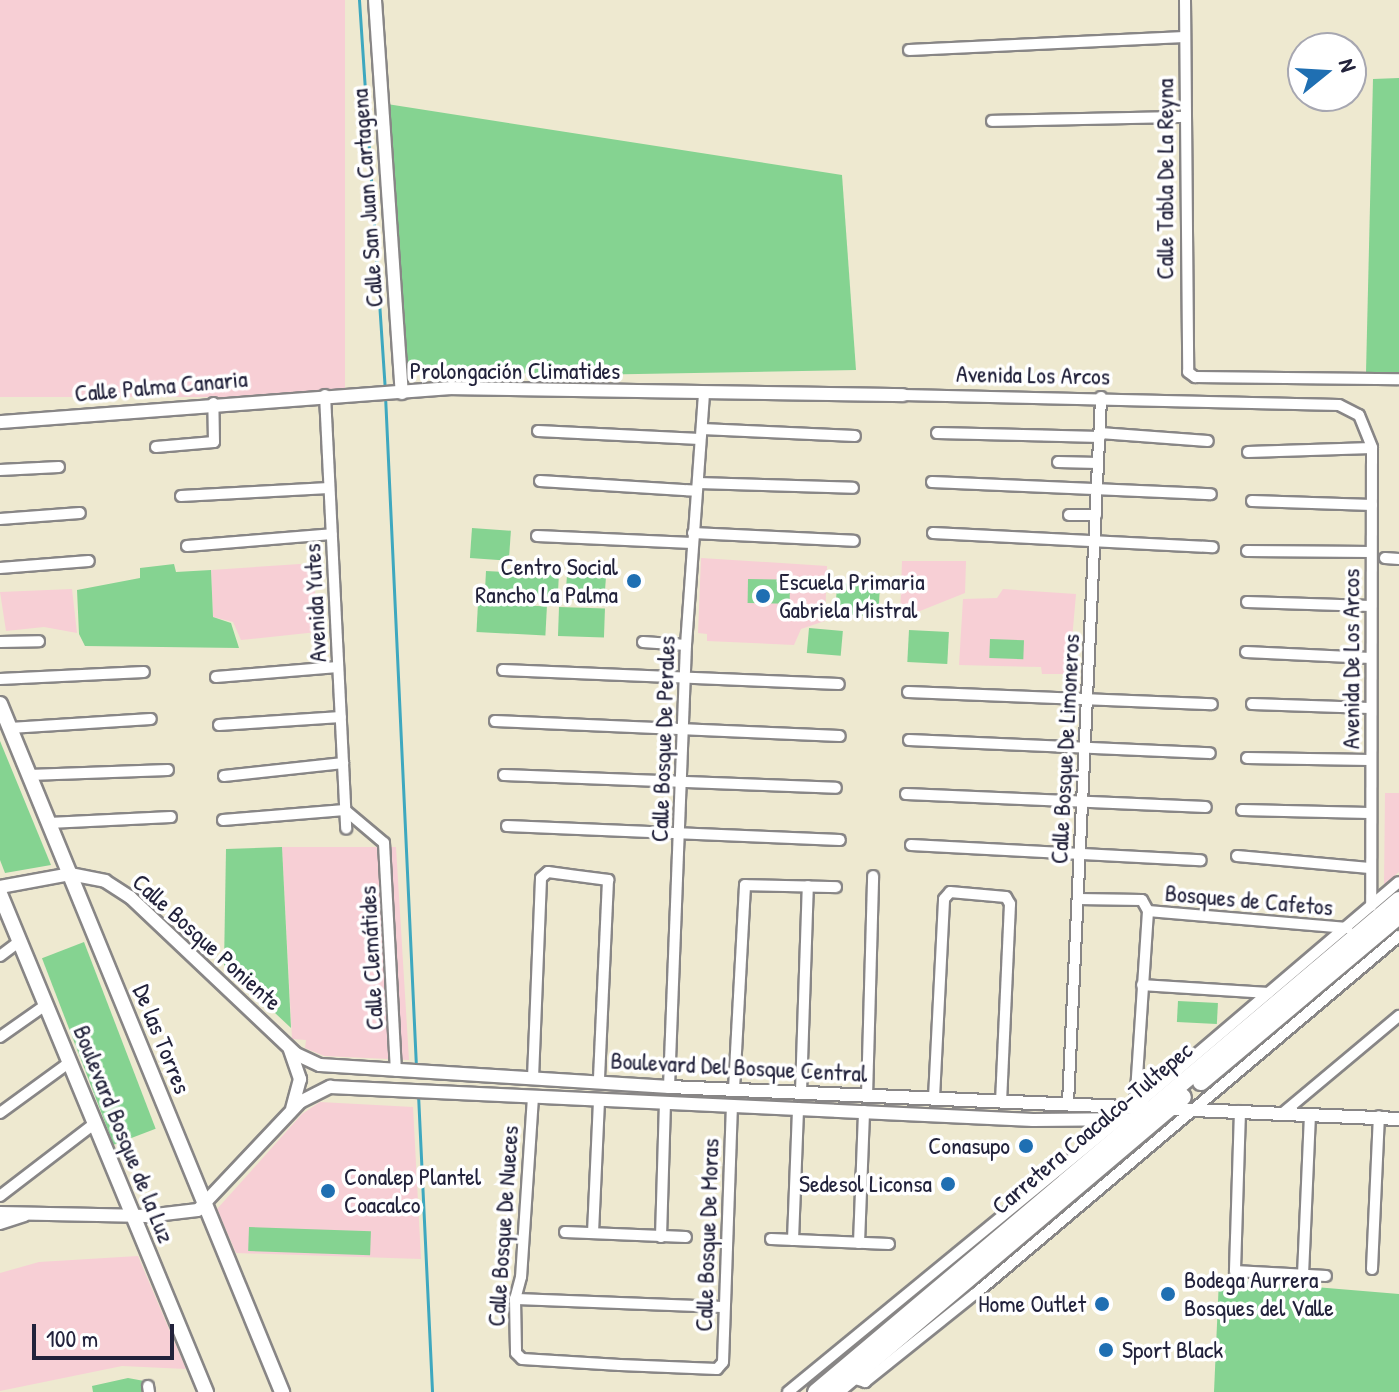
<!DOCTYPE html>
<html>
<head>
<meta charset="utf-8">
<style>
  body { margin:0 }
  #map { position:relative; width:1399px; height:1392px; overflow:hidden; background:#eee9d0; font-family:"Patrick Hand",sans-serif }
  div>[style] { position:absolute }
  .built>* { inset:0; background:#f7cfd5; transform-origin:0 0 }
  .green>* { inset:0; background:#85d391; transform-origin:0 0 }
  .stream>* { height:3px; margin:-1.5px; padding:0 1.5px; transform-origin:1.5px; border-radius:1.5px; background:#3ea8bf }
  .roads { filter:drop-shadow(2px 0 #888686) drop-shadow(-2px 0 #888686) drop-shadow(0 2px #888686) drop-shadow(0 -2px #888686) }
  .minor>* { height:10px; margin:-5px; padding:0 5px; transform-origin:5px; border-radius:5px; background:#fff }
  .tertiary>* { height:12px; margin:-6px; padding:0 6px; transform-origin:6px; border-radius:6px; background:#fff }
  .secondary>* { height:14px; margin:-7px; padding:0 7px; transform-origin:7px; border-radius:7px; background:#fff }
  .primary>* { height:16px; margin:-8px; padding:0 8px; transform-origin:8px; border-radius:8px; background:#fff }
  .dots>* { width:22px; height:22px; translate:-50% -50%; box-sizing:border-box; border:4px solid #fff; border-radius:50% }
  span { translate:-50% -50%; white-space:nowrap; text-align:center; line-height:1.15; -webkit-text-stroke:7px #fff; paint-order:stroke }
  .street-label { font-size:24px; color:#22223b }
  .poi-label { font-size:24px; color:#22223b }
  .right { translate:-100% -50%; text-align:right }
  .left { translate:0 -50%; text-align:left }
  .north { position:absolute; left:1287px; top:32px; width:80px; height:80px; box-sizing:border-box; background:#fff; border:2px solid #a7a7b1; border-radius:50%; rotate:72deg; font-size:22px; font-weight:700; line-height:32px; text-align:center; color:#22223b }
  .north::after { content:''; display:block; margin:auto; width:28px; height:36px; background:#1f6fb2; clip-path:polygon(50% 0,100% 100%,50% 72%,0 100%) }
  .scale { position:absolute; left:32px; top:1324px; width:142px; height:36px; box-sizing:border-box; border:4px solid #22223b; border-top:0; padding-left:10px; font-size:24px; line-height:28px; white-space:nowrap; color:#22223b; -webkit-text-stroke:6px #fff; paint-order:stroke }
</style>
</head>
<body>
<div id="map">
  <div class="built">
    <div style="left:0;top:0;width:345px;height:397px"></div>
    <div style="clip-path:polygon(701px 558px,827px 566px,825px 621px,801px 629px,794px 645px,707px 641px,707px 634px,698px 633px)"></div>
    <div style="clip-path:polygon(902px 561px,966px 561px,965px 593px,900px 619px)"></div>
    <div style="clip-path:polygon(300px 564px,314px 570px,317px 632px,241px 640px,233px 622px,213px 617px,211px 570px)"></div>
    <div style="clip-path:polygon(72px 589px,77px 633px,44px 627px,6px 631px,0 592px)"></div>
    <div style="clip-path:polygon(1003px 589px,1076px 594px,1069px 674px,1042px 674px,1041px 667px,959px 665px,963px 599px,997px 598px)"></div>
    <div style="clip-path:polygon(1385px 793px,1399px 793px,1399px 872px,1384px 885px)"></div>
    <div style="clip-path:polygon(282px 847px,396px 847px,409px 1060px,324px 1056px,305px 1048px,306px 1040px,292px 1039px)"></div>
    <div style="clip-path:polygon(320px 1102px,413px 1107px,421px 1259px,236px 1253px,217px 1209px,302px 1114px)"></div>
    <div style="clip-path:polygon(138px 1256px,186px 1369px,122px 1366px,0 1391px,0 1273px,39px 1262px)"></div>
  </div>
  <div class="green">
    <div style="clip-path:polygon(1399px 78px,1399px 374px,1366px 373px,1373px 79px)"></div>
    <div style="clip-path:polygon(387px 104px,842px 175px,856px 370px,582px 375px,404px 370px)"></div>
    <div style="left:472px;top:528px;width:39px;height:30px;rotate:4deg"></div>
    <div style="clip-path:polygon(174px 564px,176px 572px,211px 570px,213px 617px,231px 623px,239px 648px,85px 646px,79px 634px,77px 590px,140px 578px,140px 568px)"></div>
    <div style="left:486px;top:571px;width:73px;height:23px;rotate:3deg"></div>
    <div style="left:567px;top:575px;width:39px;height:24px;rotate:4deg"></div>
    <div style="left:748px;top:579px;width:42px;height:24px;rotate:1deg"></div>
    <div style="left:837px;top:583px;width:43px;height:31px;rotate:3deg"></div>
    <div style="left:478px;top:603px;width:69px;height:29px;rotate:3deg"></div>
    <div style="left:559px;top:607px;width:46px;height:29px;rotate:2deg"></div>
    <div style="left:809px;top:628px;width:34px;height:25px;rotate:5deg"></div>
    <div style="left:909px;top:630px;width:40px;height:32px;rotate:3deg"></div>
    <div style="left:990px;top:639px;width:34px;height:19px;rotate:2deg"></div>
    <div style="clip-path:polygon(0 741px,51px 865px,5px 873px,0 860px)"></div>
    <div style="clip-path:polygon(282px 847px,291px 1028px,224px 965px,226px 849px)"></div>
    <div style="left:84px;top:942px;width:200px;height:45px;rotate:69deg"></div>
    <div style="left:1178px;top:1001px;width:40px;height:21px;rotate:3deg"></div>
    <div style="left:249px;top:1227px;width:122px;height:24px;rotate:2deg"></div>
    <div style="clip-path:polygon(1219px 1279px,1399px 1294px,1399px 1392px,1214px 1392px)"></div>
    <div style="clip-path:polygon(128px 1378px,155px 1383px,142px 1385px,142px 1392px,93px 1392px,92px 1386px)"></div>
  </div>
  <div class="stream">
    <div style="left:359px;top:0;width:388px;rotate:86.2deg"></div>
    <div style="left:385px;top:395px;width:673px;rotate:87.36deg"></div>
    <div style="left:418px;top:1094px;width:298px;rotate:87.3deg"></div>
  </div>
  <div class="roads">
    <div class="minor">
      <div style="left:1185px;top:0;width:372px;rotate:89.5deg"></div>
      <div style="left:1188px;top:372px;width:9px;rotate:36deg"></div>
      <div style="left:1195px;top:377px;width:204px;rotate:0.6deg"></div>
      <div style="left:909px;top:50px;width:276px;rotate:-2.7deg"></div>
      <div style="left:992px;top:121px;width:193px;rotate:-1.2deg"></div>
      <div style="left:325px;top:395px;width:434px;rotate:87.2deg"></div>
      <div style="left:903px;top:395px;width:436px;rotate:1.3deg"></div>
      <div style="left:1339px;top:405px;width:22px;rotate:27deg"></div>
      <div style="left:1359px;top:415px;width:35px;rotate:68deg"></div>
      <div style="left:1372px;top:448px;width:458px;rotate:90.1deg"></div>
      <div style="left:702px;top:429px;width:153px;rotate:2.6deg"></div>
      <div style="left:538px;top:431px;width:162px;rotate:2.8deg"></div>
      <div style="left:937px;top:433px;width:163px;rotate:1.4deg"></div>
      <div style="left:1100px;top:433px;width:108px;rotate:4.2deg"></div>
      <div style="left:156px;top:447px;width:58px;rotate:-4.9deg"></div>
      <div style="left:214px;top:442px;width:39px;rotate:-91deg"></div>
      <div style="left:1248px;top:452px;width:124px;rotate:-1.8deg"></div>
      <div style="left:1058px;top:462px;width:40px;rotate:1.4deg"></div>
      <div style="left:0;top:470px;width:59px;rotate:-2.9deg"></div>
      <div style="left:540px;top:481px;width:157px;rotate:3.6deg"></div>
      <div style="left:932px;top:482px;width:279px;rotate:2.5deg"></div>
      <div style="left:698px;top:483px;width:155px;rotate:1.8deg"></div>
      <div style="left:181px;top:496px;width:148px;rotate:-3.1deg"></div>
      <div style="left:1252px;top:501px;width:120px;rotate:1.9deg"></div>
      <div style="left:1069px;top:515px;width:27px"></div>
      <div style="left:0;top:519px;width:80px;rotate:-4.3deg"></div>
      <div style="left:693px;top:533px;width:161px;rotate:2.8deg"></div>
      <div style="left:933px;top:533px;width:280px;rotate:2.9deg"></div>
      <div style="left:537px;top:536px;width:155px;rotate:2.6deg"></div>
      <div style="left:187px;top:546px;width:145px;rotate:-4.7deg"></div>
      <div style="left:1247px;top:551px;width:124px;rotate:0.5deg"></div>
      <div style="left:1385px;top:558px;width:14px;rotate:4deg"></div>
      <div style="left:0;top:568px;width:89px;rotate:-4.5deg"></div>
      <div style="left:1247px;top:602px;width:124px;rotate:1.8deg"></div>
      <div style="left:0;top:642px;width:39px;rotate:-1deg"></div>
      <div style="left:643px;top:642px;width:43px;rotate:4deg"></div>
      <div style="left:1246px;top:652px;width:125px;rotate:2.7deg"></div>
      <div style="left:503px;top:670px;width:336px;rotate:2.4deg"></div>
      <div style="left:216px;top:677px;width:122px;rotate:-4.7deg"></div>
      <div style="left:0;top:679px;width:144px;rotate:-2.8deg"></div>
      <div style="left:908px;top:692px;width:304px;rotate:2.3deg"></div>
      <div style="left:1252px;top:704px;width:118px;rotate:1.9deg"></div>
      <div style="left:495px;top:721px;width:345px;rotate:2.5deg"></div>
      <div style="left:219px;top:725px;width:122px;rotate:-3.8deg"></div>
      <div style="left:10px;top:728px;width:141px;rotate:-3.7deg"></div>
      <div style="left:909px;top:740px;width:301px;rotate:2.5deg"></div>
      <div style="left:1247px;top:758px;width:123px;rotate:0.9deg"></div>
      <div style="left:29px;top:775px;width:139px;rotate:-2.1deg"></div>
      <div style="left:504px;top:775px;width:332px;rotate:2.2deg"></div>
      <div style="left:224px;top:776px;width:120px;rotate:-6.2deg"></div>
      <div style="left:906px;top:794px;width:300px;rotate:2.5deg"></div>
      <div style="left:1242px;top:810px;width:127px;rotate:1.4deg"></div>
      <div style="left:223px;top:820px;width:122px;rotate:-4.7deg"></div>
      <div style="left:345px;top:810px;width:51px;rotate:40.2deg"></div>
      <div style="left:384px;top:843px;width:228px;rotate:87deg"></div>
      <div style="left:49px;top:823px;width:122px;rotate:-2.8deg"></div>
      <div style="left:507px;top:826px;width:333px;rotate:2.4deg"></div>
      <div style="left:911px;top:845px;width:290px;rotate:3deg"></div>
      <div style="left:1237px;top:856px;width:133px;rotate:5.2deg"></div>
      <div style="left:1078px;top:899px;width:64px;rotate:0.9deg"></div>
      <div style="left:1142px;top:900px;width:13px;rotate:61deg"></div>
      <div style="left:1148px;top:911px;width:200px;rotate:4.9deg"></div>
      <div style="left:0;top:956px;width:25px;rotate:-37deg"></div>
      <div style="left:1142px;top:985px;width:126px;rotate:3.6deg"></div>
      <div style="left:0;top:1037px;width:57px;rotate:-35.1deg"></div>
      <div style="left:533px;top:1078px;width:200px;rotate:-87.7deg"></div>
      <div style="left:541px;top:878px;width:9px;rotate:-41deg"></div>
      <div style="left:548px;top:872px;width:61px;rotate:7.6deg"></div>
      <div style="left:608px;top:880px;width:202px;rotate:92.6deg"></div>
      <div style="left:669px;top:1087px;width:442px;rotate:-87.8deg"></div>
      <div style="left:686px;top:645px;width:252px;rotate:-85.9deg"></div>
      <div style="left:734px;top:1089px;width:204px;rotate:-86.9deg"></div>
      <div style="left:745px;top:885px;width:91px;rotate:1.3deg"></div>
      <div style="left:801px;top:1092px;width:206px;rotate:-88.1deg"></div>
      <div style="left:867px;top:1096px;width:220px;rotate:-88.4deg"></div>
      <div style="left:533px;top:1097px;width:180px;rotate:93.8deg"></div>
      <div style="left:521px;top:1277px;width:23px;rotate:105deg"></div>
      <div style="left:515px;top:1299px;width:54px;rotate:88.9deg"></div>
      <div style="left:516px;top:1353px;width:8px;rotate:45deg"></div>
      <div style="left:522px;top:1359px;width:98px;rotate:3.5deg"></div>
      <div style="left:620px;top:1365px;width:97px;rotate:2.4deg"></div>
      <div style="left:717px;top:1369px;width:9px;rotate:-49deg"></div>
      <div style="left:723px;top:1362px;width:257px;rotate:-88deg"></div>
      <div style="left:934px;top:1098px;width:199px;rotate:-87.1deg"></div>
      <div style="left:944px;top:899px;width:9px;rotate:-49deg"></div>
      <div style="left:950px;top:892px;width:56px;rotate:5.1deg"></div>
      <div style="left:1006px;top:897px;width:8px;rotate:60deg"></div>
      <div style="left:1010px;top:904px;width:196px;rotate:92.6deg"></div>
      <div style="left:1068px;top:1103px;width:707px;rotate:-87.32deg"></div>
      <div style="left:1135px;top:1107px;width:196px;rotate:-86.2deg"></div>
      <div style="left:1132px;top:1109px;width:350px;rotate:-40.4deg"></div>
      <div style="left:1240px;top:1111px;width:160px;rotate:91.8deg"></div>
      <div style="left:1235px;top:1271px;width:91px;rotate:3.1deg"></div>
      <div style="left:1284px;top:1112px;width:150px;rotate:-39.9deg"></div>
      <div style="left:0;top:1113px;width:87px;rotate:-36.1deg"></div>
      <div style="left:0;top:1196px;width:120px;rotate:-37.5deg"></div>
      <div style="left:0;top:1224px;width:26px;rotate:-18deg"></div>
      <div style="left:565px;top:1232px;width:121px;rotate:2.4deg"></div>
      <div style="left:593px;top:1233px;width:133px;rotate:-87.4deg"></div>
      <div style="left:661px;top:1237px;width:135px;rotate:-88.3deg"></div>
      <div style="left:771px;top:1239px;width:118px;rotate:2.4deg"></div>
      <div style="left:793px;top:1240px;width:132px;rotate:-87.8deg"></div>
      <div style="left:859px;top:1243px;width:132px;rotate:-87.8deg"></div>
      <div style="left:1372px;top:1269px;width:153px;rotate:-87.4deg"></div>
      <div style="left:1303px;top:1275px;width:161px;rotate:-87.5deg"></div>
      <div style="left:515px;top:1299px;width:209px;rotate:2.2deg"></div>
      <div style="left:852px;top:1378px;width:14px;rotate:17deg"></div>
      <div style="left:865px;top:1382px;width:141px;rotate:-38.7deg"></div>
      <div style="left:975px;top:1294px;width:555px;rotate:-40.18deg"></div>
      <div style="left:148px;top:1386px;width:6px;rotate:81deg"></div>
      <div style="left:788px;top:1392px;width:430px;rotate:-39.4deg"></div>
    </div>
    <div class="tertiary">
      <div style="left:375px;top:0;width:394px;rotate:86.1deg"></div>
      <div style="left:0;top:422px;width:453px;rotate:-4.3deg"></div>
      <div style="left:452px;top:388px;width:451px;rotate:0.9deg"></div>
      <div style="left:0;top:887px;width:71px;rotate:-10.5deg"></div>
      <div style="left:70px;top:874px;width:36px;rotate:11deg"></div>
      <div style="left:105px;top:881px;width:30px;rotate:33deg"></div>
      <div style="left:130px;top:897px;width:228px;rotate:43.4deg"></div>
      <div style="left:296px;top:1054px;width:26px;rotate:25deg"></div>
      <div style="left:320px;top:1065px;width:350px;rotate:3.6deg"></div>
      <div style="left:669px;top:1087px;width:731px;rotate:2.51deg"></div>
      <div style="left:290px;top:1050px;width:31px;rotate:71deg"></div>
      <div style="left:300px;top:1079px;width:30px;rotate:105deg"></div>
      <div style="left:0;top:1213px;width:147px;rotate:1.2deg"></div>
      <div style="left:147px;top:1216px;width:51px;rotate:-6.7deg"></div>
      <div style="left:198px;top:1210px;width:149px;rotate:-46.6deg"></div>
      <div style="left:300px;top:1102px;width:34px;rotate:-27deg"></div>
      <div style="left:330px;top:1087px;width:704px;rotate:2.69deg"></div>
      <div style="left:1033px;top:1120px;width:106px;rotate:-0.5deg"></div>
    </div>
    <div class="secondary">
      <div style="left:0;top:704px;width:744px;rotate:67.71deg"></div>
      <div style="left:0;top:894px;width:539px;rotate:67.53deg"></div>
    </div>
    <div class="primary">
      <div style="left:1201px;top:1082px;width:258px;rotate:-40deg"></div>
      <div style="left:816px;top:1392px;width:763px;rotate:-40.16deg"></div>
      <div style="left:835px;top:1392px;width:456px;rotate:-40.3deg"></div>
    </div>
  </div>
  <div class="dots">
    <div style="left:634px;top:581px;background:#1f6fb2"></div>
    <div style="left:763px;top:596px;background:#1f6fb2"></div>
    <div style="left:1026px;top:1146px;background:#1f6fb2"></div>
    <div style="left:948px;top:1184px;background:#1f6fb2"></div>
    <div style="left:328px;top:1191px;background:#1f6fb2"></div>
    <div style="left:1168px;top:1294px;background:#1f6fb2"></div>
    <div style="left:1102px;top:1304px;background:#1f6fb2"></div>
    <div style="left:1106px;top:1350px;background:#1f6fb2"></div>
  </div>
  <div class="street-label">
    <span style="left:1165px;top:179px;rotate:-90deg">Calle Tabla De La Reyna</span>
    <span style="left:367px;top:198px;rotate:-94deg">Calle San Juan Cartagena</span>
    <span style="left:515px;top:371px">Prolongación Climatides</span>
    <span style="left:1033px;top:375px;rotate:1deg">Avenida Los Arcos</span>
    <span style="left:161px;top:386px;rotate:-5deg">Calle Palma Canaria</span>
    <span style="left:315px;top:603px;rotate:-93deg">Avenida Yutes</span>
    <span style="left:1351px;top:659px;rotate:-90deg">Avenida De Los Arcos</span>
    <span style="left:663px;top:739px;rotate:-88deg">Calle Bosque De Perales</span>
    <span style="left:1065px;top:749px;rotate:-87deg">Calle Bosque De Limoneros</span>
    <span style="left:1249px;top:900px;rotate:5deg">Bosques de Cafetos</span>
    <span style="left:207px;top:942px;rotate:42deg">Calle Bosque Poniente</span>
    <span style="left:371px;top:958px;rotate:-93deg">Calle Clemátides</span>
    <span style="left:162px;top:1039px;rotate:68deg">De las Torres</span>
    <span style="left:739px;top:1067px;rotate:3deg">Boulevard Del Bosque Central</span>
    <span style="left:1092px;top:1128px;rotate:-40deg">Carretera Coacalco-Tultepec</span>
    <span style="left:124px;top:1134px;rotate:68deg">Boulevard Bosque de la Luz</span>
    <span style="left:503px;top:1226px;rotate:-86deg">Calle Bosque De Nueces</span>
    <span style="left:707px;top:1235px;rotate:-88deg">Calle Bosque De Moras</span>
  </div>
  <div class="poi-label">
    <span class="right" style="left:618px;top:581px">Centro Social<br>Rancho La Palma</span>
    <span class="left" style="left:779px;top:596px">Escuela Primaria<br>Gabriela Mistral</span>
    <span class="right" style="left:1010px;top:1146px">Conasupo</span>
    <span class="left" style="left:344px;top:1191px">Conalep Plantel<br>Coacalco</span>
    <span class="right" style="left:932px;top:1184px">Sedesol Liconsa</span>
    <span class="left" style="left:1184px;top:1294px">Bodega Aurrera<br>Bosques del Valle</span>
    <span class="right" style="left:1086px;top:1304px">Home Outlet</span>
    <span class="left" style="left:1122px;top:1350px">Sport Black</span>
  </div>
  <div class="north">N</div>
  <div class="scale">100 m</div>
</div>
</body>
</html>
